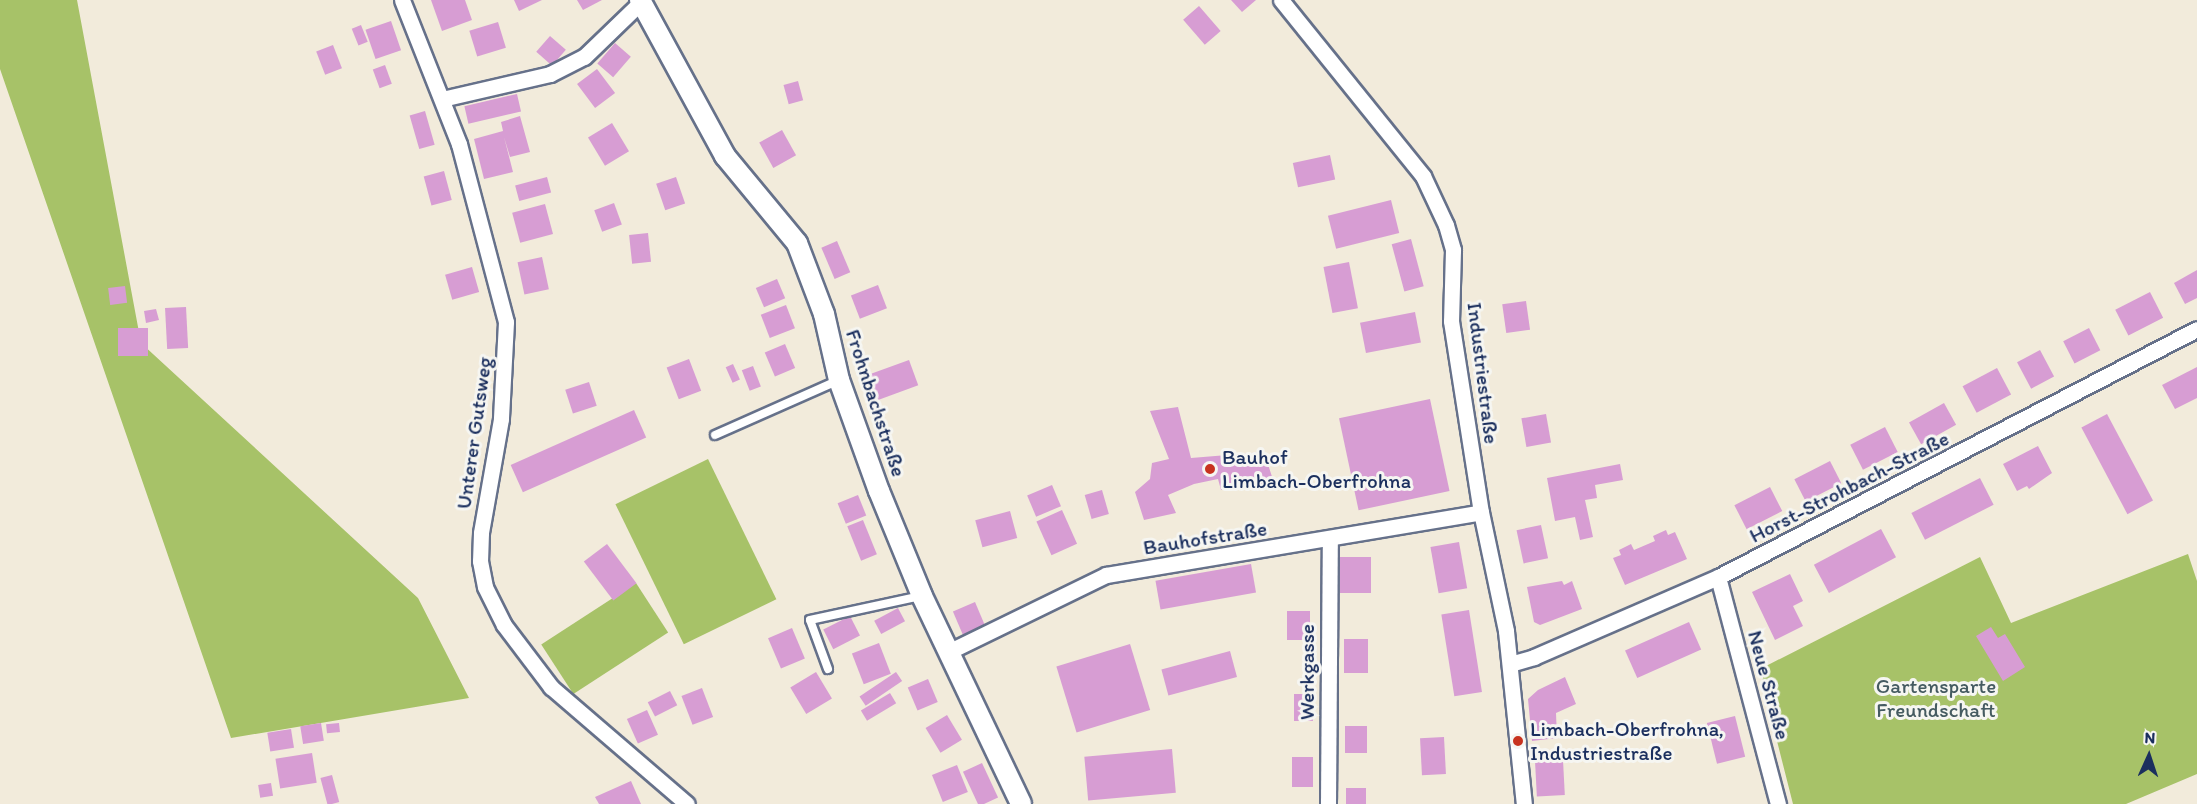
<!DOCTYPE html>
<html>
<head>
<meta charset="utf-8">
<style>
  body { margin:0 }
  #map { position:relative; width:2197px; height:804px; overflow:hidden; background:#f2ebdb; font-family:Itim,sans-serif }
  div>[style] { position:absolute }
  .green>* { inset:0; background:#a7c268; transform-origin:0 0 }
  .building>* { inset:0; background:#d79dd3; transform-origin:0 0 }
  .roads { filter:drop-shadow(2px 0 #66718a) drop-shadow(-2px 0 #66718a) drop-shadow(0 2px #66718a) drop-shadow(0 -2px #66718a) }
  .service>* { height:8px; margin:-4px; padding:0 4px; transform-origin:4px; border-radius:4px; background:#fff }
  .minor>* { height:15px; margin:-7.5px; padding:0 7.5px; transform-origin:7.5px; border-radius:7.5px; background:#fff }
  .tertiary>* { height:20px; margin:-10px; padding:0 10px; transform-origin:10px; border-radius:10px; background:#fff }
  .dots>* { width:16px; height:16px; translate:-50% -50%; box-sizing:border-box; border:3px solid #f6f6f2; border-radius:50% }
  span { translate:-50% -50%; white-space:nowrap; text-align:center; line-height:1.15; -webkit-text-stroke:6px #f6f6f2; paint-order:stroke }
  .street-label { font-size:21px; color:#1b2f5e }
  .poi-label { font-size:21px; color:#1b2f5e }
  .left { translate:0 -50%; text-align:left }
  .park-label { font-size:21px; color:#455b61 }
  .north { position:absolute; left:2119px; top:726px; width:60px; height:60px; -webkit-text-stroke:4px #f6f6f2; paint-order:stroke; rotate:3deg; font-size:16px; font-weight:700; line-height:24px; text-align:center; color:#1b2f5e }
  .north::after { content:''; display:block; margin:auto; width:21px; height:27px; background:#1b2f5e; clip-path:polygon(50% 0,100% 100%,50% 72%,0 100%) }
</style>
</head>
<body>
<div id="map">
  <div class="green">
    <div style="clip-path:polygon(0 0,77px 0,141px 343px,418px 598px,469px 698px,231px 738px,0 69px)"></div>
    <div style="left:708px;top:459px;width:156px;height:103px;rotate:64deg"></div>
    <div style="clip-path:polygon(2188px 554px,2197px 581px,2197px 774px,2126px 804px,1793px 804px,1762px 682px,1766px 666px,1980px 557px,2011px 623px)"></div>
    <div style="left:636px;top:583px;width:59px;height:113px;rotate:57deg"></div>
  </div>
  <div class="building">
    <div style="clip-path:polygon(431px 0,465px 0,472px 20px,442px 31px)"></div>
    <div style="clip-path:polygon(514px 0,542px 0,519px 11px)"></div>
    <div style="clip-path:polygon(577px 0,602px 0,583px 10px)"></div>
    <div style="clip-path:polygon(1231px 0,1256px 0,1242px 12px)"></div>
    <div style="left:1199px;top:6px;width:33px;height:21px;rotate:49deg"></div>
    <div style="left:391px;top:21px;width:31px;height:27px;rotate:71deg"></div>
    <div style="left:498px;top:22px;width:27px;height:30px;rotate:73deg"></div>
    <div style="left:361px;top:25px;width:18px;height:10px;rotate:68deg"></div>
    <div style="left:550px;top:36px;width:21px;height:21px;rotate:41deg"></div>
    <div style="left:615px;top:43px;width:21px;height:27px;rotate:41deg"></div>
    <div style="left:333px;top:45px;width:25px;height:18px;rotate:69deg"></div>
    <div style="left:385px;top:65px;width:20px;height:13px;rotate:70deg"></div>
    <div style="left:597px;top:69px;width:30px;height:25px;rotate:53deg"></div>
    <div style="left:798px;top:81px;width:20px;height:15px;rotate:75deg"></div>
    <div style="left:517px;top:94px;width:18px;height:54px;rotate:77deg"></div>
    <div style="left:425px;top:111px;width:35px;height:16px;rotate:74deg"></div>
    <div style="clip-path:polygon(520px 116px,530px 152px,510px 157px,504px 137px,513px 172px,484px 179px,474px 139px,503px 131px,501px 122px)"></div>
    <div style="left:612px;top:123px;width:33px;height:28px;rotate:59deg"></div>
    <div style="left:782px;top:130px;width:29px;height:26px;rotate:61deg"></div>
    <div style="left:1330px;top:155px;width:25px;height:38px;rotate:78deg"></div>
    <div style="left:444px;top:171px;width:30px;height:21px;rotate:75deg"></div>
    <div style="left:547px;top:177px;width:16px;height:33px;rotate:75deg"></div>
    <div style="left:676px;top:177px;width:28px;height:21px;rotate:71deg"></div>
    <div style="left:1391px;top:200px;width:34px;height:65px;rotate:76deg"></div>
    <div style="left:614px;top:203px;width:23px;height:21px;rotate:70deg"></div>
    <div style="left:545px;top:204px;width:31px;height:34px;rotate:75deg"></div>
    <div style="left:648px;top:233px;width:29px;height:19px;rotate:84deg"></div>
    <div style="left:1411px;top:239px;width:49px;height:20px;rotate:75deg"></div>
    <div style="left:837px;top:241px;width:34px;height:17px;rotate:67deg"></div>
    <div style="left:542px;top:257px;width:33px;height:25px;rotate:78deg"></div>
    <div style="left:1349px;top:262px;width:47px;height:26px;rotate:79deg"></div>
    <div style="left:472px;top:267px;width:26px;height:28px;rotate:74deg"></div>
    <div style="clip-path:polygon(2197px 270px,2197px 298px,2185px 304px,2174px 283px)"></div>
    <div style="left:777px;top:279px;width:21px;height:23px;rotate:67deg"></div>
    <div style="left:878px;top:285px;width:25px;height:29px;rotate:69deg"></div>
    <div style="left:125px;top:286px;width:17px;height:17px;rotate:83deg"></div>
    <div style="left:2150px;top:292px;width:29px;height:39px;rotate:63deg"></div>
    <div style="left:1526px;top:301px;width:29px;height:24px;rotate:82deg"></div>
    <div style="left:786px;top:305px;width:25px;height:27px;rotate:69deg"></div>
    <div style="left:186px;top:307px;width:41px;height:21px;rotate:87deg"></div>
    <div style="clip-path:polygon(156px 309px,159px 320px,146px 323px,144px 311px)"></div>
    <div style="left:1415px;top:312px;width:31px;height:56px;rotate:79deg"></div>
    <div style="left:118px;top:328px;width:30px;height:28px"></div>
    <div style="left:2089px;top:328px;width:25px;height:29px;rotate:63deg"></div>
    <div style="left:785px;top:344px;width:26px;height:22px;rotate:67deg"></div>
    <div style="left:2040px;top:350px;width:30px;height:26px;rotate:62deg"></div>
    <div style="left:689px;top:359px;width:34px;height:24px;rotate:69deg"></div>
    <div style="left:909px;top:360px;width:27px;height:47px;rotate:70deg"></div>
    <div style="left:733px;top:364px;width:17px;height:8px;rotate:66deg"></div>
    <div style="left:753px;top:366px;width:22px;height:12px;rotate:69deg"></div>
    <div style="clip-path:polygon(2197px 367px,2197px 398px,2175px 409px,2162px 385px)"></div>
    <div style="left:1997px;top:368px;width:30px;height:39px;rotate:62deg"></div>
    <div style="left:589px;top:382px;width:25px;height:25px;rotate:72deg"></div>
    <div style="left:1430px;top:399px;width:94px;height:93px;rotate:78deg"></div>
    <div style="left:1944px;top:403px;width:25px;height:40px;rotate:61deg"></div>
    <div style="clip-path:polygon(1178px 407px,1191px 458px,1264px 452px,1275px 486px,1221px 490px,1218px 479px,1194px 484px,1168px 495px,1176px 513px,1144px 520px,1135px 492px,1150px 479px,1152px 463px,1169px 459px,1150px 411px)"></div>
    <div style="left:634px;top:410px;width:30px;height:135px;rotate:66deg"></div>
    <div style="left:1546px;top:414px;width:29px;height:25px;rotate:80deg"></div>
    <div style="left:2107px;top:414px;width:98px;height:29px;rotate:62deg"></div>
    <div style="left:1885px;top:427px;width:28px;height:39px;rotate:63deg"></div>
    <div style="clip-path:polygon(2038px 446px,2052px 473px,2029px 489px,2027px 486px,2017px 491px,2003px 464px)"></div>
    <div style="left:1830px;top:461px;width:25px;height:40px;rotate:63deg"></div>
    <div style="clip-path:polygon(1620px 464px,1623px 480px,1595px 485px,1597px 498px,1585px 500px,1593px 537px,1580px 540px,1575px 517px,1555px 521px,1547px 478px)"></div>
    <div style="left:1980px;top:478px;width:30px;height:77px;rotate:63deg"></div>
    <div style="left:1052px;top:485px;width:23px;height:27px;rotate:67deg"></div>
    <div style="left:1770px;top:487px;width:27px;height:40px;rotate:63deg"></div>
    <div style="left:1102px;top:490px;width:25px;height:18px;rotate:74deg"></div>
    <div style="left:858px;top:495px;width:22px;height:22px;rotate:68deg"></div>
    <div style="left:1062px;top:510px;width:37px;height:28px;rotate:66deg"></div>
    <div style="left:1010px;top:511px;width:28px;height:36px;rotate:75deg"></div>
    <div style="left:863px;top:520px;width:37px;height:17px;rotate:68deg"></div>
    <div style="left:1541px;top:525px;width:34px;height:25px;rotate:78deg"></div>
    <div style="left:1881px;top:529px;width:32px;height:76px;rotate:62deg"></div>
    <div style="clip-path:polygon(1666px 530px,1668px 535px,1675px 532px,1687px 559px,1625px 585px,1613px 558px,1621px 555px,1619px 550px,1631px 544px,1634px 550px,1655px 541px,1653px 536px)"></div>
    <div style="left:1459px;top:542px;width:47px;height:29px;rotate:80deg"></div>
    <div style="left:607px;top:544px;width:49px;height:29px;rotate:53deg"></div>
    <div style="left:1340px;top:557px;width:31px;height:36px"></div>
    <div style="left:1251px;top:564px;width:29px;height:97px;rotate:80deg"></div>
    <div style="clip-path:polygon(1790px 574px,1803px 601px,1793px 606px,1803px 626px,1775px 640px,1752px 592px)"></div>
    <div style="clip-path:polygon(1562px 581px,1564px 585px,1572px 581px,1582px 609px,1540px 625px,1534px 622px,1527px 587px)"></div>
    <div style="left:975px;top:602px;width:26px;height:24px;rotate:67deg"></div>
    <div style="left:898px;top:608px;width:15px;height:27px;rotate:62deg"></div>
    <div style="left:1469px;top:610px;width:83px;height:28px;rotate:81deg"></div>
    <div style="left:1287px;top:611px;width:23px;height:29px"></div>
    <div style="left:850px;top:616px;width:22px;height:30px;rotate:63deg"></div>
    <div style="left:1689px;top:622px;width:30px;height:70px;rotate:66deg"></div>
    <div style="clip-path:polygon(1991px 627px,1998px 638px,2005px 634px,2025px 667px,2003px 681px,1976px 636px)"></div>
    <div style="left:792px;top:628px;width:33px;height:26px;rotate:67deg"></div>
    <div style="left:1344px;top:639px;width:24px;height:34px"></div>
    <div style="left:879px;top:643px;width:33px;height:29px;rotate:69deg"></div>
    <div style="left:1130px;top:644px;width:69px;height:77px;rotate:73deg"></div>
    <div style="left:1230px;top:651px;width:27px;height:71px;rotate:75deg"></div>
    <div style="left:816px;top:672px;width:31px;height:30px;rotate:59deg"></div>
    <div style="left:896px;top:672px;width:11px;height:44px;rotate:56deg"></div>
    <div style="clip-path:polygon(1565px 677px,1576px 704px,1556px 713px,1557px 738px,1532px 741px,1528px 699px,1538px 690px)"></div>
    <div style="left:928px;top:679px;width:25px;height:22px;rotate:67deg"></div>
    <div style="left:702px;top:688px;width:31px;height:22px;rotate:69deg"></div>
    <div style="left:670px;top:691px;width:16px;height:25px;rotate:63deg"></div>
    <div style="left:890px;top:693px;width:12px;height:34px;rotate:59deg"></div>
    <div style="left:1294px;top:694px;width:19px;height:27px"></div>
    <div style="left:647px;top:710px;width:27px;height:22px;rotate:66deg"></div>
    <div style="left:947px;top:715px;width:29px;height:25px;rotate:59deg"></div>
    <div style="left:1735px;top:716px;width:42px;height:29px;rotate:76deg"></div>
    <div style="left:321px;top:723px;width:18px;height:21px;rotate:81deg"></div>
    <div style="left:339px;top:723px;width:9px;height:13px;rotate:84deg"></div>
    <div style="left:1345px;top:726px;width:22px;height:27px"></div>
    <div style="left:291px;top:729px;width:19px;height:24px;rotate:81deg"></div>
    <div style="left:1444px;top:737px;width:37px;height:24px;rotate:87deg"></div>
    <div style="left:1172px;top:749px;width:44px;height:88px;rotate:85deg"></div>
    <div style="left:312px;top:753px;width:30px;height:37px;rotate:81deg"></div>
    <div style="left:1292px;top:757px;width:21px;height:30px"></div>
    <div style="left:1563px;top:760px;width:35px;height:28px;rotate:87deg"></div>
    <div style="left:982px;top:763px;width:38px;height:21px;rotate:65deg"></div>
    <div style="left:957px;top:765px;width:29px;height:27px;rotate:68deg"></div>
    <div style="left:332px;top:775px;width:28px;height:12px;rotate:75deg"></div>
    <div style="clip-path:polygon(631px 781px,641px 804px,599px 804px,595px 797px)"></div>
    <div style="left:271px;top:783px;width:13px;height:13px;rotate:81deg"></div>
    <div style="left:1346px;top:788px;width:20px;height:16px"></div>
  </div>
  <div class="roads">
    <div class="service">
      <div style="left:715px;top:435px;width:133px;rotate:-23.9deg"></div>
      <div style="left:828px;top:669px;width:52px;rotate:-110.2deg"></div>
      <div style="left:810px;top:620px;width:114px;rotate:-12.2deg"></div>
    </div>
    <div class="minor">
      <div style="left:402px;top:0;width:155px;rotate:68.4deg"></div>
      <div style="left:459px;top:144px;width:184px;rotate:75.2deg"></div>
      <div style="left:506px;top:322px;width:97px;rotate:93deg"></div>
      <div style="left:501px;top:419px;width:116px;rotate:100deg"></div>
      <div style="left:481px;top:533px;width:28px;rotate:92deg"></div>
      <div style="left:480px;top:561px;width:26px;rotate:79deg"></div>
      <div style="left:485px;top:587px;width:42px;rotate:63.4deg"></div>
      <div style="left:504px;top:625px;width:78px;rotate:52.8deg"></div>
      <div style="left:551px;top:687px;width:179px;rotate:40.7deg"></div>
      <div style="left:1281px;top:0;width:226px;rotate:51.1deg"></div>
      <div style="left:1423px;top:176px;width:54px;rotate:64.9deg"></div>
      <div style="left:1446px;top:225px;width:26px;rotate:74deg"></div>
      <div style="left:1453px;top:250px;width:71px;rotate:91.6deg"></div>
      <div style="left:1451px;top:321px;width:193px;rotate:81.1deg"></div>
      <div style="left:1481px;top:512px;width:122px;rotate:78.1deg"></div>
      <div style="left:1506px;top:631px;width:174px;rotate:84.1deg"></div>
      <div style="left:442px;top:99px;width:111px;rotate:-13deg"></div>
      <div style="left:550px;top:74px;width:38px;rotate:-27deg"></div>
      <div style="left:584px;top:57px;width:79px;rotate:-44deg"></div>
      <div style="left:1718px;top:577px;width:235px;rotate:75.2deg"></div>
      <div style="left:950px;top:651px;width:174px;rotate:-26deg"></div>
      <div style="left:1106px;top:575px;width:380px;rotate:-9.5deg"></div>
      <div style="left:1510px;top:664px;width:25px;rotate:-16deg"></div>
      <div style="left:1534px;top:657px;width:201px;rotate:-23.5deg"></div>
      <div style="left:1718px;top:577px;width:539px;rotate:-27.37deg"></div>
      <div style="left:1328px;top:804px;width:265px;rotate:-89.6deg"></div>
    </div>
    <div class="tertiary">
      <div style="left:640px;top:0;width:178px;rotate:61.4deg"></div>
      <div style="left:725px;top:156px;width:113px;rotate:50.4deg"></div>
      <div style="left:797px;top:243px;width:76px;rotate:69.2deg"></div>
      <div style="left:824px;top:314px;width:68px;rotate:77.2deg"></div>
      <div style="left:839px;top:380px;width:118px;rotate:70.2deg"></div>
      <div style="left:879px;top:491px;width:113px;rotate:67.7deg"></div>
      <div style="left:922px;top:596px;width:230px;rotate:64.5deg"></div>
    </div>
  </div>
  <div class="dots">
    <div style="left:1210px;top:469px;background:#c8321e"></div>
    <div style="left:1518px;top:741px;background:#c8321e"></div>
  </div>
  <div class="street-label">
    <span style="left:1483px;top:373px;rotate:83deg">Industriestraße</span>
    <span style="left:876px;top:403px;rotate:72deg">Frohnbachstraße</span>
    <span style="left:474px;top:433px;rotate:-82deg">Unterer Gutsweg</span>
    <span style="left:1849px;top:487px;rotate:-27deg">Horst-Strohbach-Straße</span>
    <span style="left:1205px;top:538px;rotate:-9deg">Bauhofstraße</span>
    <span style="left:1307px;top:672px;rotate:-90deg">Werkgasse</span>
    <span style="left:1769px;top:685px;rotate:75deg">Neue Straße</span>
  </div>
  <div class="poi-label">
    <span class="left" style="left:1222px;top:469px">Bauhof<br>Limbach-Oberfrohna</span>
    <span class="left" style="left:1530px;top:741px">Limbach-Oberfrohna,<br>Industriestraße</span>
  </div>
  <div class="park-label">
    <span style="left:1936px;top:698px">Gartensparte<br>Freundschaft</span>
  </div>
  <div class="north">N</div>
</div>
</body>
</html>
